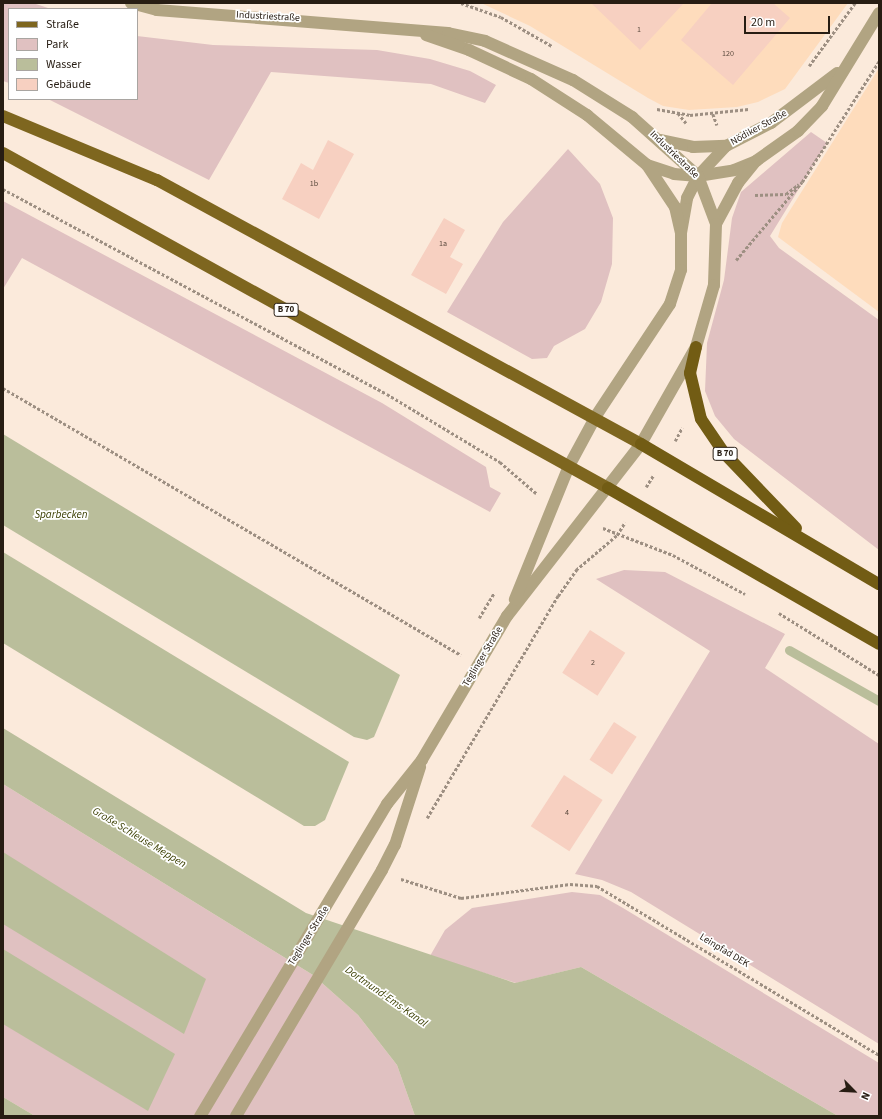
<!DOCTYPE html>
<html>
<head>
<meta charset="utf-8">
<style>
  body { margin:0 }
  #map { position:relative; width:882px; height:1119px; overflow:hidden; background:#fbeadb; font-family:"Source Sans 3",sans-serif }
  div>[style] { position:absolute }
  .built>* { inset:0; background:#fedcbc }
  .green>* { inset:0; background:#e0c1c1 }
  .water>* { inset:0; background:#babe9b }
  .stream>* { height:9px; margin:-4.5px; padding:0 4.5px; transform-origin:4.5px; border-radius:4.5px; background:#babe9b }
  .building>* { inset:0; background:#f7d0c1; transform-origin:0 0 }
  .path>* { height:2.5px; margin-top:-1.25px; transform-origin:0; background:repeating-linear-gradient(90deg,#9d8f82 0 3px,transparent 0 5px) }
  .minor>* { height:12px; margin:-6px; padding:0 6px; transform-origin:6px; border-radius:6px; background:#b1a482 }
  .tertiary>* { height:12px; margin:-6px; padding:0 6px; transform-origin:6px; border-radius:6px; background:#b1a482 }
  .primary>* { height:12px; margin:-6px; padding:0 6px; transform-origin:6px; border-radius:6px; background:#7e661f }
  .trunk>* { height:12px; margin:-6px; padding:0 6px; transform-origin:6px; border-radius:6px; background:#725c14 }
  span { translate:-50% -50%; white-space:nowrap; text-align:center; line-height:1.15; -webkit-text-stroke:3.5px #fff; paint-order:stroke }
  .number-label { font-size:8px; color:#5b4a3e }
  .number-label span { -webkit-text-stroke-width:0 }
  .shield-label span { padding:1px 3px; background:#fff; border:1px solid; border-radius:3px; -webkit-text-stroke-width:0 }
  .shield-label { font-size:9px; color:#271d13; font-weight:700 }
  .street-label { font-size:10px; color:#271d13 }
  .water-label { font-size:11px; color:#3a3e00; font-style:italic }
  .frame { position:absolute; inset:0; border:4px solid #271d13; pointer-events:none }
  .legend { position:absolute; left:8px; top:8px; width:130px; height:92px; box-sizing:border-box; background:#fff; border:1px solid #a9a5a1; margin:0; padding:5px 7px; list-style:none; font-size:12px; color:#271d13 }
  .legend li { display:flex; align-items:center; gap:8px; height:20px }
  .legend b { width:20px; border:1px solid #a9a5a1 }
  .north { position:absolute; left:834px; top:1071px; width:40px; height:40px; -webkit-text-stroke:3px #fff; paint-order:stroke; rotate:114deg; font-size:11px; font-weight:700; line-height:16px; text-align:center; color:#271d13 }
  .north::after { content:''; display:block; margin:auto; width:14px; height:18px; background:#271d13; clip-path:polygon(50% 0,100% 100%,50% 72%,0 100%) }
  .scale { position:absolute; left:744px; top:16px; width:86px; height:18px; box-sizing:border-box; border:2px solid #271d13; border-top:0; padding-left:5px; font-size:12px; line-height:14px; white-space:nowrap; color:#271d13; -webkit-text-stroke:3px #fff; paint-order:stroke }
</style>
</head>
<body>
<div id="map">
  <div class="built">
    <div style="clip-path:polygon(481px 3px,848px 3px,785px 89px,758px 102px,737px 107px,689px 110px,663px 106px,648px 98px,530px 26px)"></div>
    <div style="clip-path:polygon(879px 68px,879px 312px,778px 237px,782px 223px)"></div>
  </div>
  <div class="green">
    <div style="clip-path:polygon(3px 3px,33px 3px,51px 9px,9px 9px,9px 83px,3px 81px)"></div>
    <div style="clip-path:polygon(137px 36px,213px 45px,377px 50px,430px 59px,470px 71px,496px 85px,485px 103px,431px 84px,271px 72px,209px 180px,48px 99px,137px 99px)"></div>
    <div style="clip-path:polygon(811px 132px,827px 143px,770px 236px,779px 248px,879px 320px,879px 550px,734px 439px,715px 416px,705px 391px,707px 343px,724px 280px,732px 218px,741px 192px)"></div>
    <div style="clip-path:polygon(568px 149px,600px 184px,613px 218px,612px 264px,601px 302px,585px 329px,554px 346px,547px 358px,532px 359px,447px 312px,503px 222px)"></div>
    <div style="clip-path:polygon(3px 201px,382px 403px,486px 467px,490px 487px,501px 493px,490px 512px,22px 258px,3px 289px)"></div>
    <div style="clip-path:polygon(624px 570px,665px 572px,785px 634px,765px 668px,879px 744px,879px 1044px,631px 892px,602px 880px,575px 874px,710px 651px,596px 579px)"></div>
    <div style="clip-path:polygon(3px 784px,313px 975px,358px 1015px,397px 1065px,415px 1116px,35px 1116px,3px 1097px)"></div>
    <div style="clip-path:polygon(572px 892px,600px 895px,623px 908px,879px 1063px,879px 1116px,838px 1116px,581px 967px,516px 983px,430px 956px,445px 930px,472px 908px)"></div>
  </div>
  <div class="water">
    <div style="clip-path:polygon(3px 434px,400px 675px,374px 737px,367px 740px,354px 737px,3px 525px)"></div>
    <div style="clip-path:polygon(3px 552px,349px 762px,325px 820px,315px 826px,304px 826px,3px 643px)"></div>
    <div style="clip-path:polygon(3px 728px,306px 913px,515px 983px,581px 967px,838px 1116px,415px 1116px,397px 1065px,358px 1015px,313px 975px,3px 784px)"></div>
    <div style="clip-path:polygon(3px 852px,206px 979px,184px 1034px,3px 924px)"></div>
    <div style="clip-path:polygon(3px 949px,175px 1054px,148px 1111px,3px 1024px)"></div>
    <div style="clip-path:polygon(3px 1097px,35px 1116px,3px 1116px)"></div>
  </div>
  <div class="stream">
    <div style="left:789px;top:650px;width:103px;rotate:29.5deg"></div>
  </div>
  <div class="building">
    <div style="clip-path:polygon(591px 3px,684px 3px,640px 50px)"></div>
    <div style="clip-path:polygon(712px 3px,773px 3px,790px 18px,733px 85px,681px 40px)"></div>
    <div style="clip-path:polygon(328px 140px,354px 154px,319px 219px,282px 199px,301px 163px,313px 170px)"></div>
    <div style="clip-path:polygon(444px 218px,465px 230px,450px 257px,463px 264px,446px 294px,411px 275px)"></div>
    <div style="left:590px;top:630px;width:42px;height:51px;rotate:33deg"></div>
    <div style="left:614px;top:722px;width:27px;height:45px;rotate:33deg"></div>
    <div style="left:564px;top:775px;width:46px;height:61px;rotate:33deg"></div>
  </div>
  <div class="path">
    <div style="left:461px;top:3px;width:42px;rotate:19.3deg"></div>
    <div style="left:501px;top:17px;width:59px;rotate:29.6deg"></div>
    <div style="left:809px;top:66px;width:78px;rotate:-53.9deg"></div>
    <div style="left:657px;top:109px;width:34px;rotate:10deg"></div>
    <div style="left:690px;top:115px;width:59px;rotate:-5.8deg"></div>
    <div style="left:678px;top:113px;width:13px;rotate:51deg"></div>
    <div style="left:713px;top:114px;width:12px;rotate:70deg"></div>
    <div style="left:3px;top:189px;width:435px;rotate:28.1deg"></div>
    <div style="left:387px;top:394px;width:132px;rotate:31deg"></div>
    <div style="left:500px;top:462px;width:48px;rotate:40.7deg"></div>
    <div style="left:755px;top:195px;width:31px;rotate:-2deg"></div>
    <div style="left:786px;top:194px;width:16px;rotate:-38deg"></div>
    <div style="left:736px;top:260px;width:102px;rotate:-49.8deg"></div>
    <div style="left:802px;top:182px;width:143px;rotate:-57.5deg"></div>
    <div style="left:3px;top:388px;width:530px;rotate:30.24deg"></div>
    <div style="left:675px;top:441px;width:15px;rotate:-62deg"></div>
    <div style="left:646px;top:487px;width:13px;rotate:-58deg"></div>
    <div style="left:603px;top:528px;width:75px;rotate:21.1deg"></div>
    <div style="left:673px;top:555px;width:82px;rotate:28.4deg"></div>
    <div style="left:779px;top:613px;width:118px;rotate:31.8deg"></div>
    <div style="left:479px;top:618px;width:29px;rotate:-59deg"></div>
    <div style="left:427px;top:818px;width:258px;rotate:-59.5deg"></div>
    <div style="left:558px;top:596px;width:32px;rotate:-55deg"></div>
    <div style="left:576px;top:570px;width:54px;rotate:-40.5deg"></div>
    <div style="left:617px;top:535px;width:15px;rotate:-58deg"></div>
    <div style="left:401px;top:879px;width:63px;rotate:17.6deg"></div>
    <div style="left:461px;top:898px;width:110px;rotate:-7.3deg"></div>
    <div style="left:570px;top:884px;width:27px;rotate:4deg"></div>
    <div style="left:597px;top:886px;width:329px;rotate:30.9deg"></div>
  </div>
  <div class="minor">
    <div style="left:661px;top:140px;width:33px;rotate:12deg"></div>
    <div style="left:693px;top:147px;width:33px;rotate:-2deg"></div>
    <div style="left:726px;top:146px;width:51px;rotate:-27.1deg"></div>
    <div style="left:771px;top:123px;width:83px;rotate:-37.1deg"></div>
    <div style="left:647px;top:165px;width:28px;rotate:18deg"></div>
    <div style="left:674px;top:174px;width:24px;rotate:5deg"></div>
    <div style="left:698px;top:176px;width:36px;rotate:-9deg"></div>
    <div style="left:734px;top:170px;width:24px;rotate:-22deg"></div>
    <div style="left:756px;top:161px;width:52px;rotate:-35.5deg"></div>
    <div style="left:798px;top:131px;width:35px;rotate:-46deg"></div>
    <div style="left:822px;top:106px;width:109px;rotate:-58.5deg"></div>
    <div style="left:716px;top:224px;width:47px;rotate:-61.8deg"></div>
    <div style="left:738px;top:183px;width:26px;rotate:-51deg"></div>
    <div style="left:681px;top:233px;width:36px;rotate:-80deg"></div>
    <div style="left:687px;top:198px;width:25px;rotate:-63deg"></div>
    <div style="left:698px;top:176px;width:41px;rotate:-47deg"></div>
  </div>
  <div class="tertiary">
    <div style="left:131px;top:3px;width:27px;rotate:15deg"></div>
    <div style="left:157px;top:10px;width:292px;rotate:4.5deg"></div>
    <div style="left:448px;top:33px;width:38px;rotate:12deg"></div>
    <div style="left:485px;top:41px;width:96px;rotate:23.9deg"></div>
    <div style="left:573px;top:80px;width:70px;rotate:32.1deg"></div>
    <div style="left:632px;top:117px;width:89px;rotate:41.8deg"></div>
    <div style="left:698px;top:176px;width:51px;rotate:69.4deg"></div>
    <div style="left:716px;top:224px;width:61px;rotate:91.9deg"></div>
    <div style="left:714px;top:285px;width:65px;rotate:106.2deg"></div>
    <div style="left:696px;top:347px;width:112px;rotate:119.6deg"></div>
    <div style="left:641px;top:444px;width:218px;rotate:127.9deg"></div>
    <div style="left:507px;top:616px;width:167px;rotate:120.6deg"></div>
    <div style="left:422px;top:760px;width:56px;rotate:128.5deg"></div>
    <div style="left:387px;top:804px;width:364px;rotate:120.9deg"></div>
    <div style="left:426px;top:35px;width:46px;rotate:19.2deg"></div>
    <div style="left:469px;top:50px;width:68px;rotate:25.1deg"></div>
    <div style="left:531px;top:79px;width:67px;rotate:32.7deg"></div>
    <div style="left:587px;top:115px;width:78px;rotate:39.8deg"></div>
    <div style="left:647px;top:165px;width:50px;rotate:56.3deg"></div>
    <div style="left:675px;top:207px;width:27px;rotate:77deg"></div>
    <div style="left:681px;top:233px;width:37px;rotate:90deg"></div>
    <div style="left:681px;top:270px;width:36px;rotate:108deg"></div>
    <div style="left:670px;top:304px;width:134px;rotate:123.5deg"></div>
    <div style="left:596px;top:416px;width:57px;rotate:118.4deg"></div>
    <div style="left:569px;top:466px;width:144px;rotate:112.1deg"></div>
    <div style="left:236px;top:1116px;width:286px;rotate:-59.3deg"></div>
    <div style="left:382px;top:870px;width:28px;rotate:-63deg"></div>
    <div style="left:395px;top:845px;width:82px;rotate:-72.2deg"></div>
  </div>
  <div class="primary">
    <div style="left:3px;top:116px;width:167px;rotate:22.6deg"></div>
    <div style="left:157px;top:180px;width:551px;rotate:28.61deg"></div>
    <div style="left:3px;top:153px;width:692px;rotate:28.97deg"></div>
  </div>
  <div class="trunk">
    <div style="left:696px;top:347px;width:27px;rotate:103deg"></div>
    <div style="left:690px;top:373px;width:47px;rotate:76.6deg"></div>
    <div style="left:701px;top:419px;width:41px;rotate:55.9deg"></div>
    <div style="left:724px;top:453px;width:104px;rotate:46.2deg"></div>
    <div style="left:641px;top:444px;width:276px;rotate:30.5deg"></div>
    <div style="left:608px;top:488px;width:313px;rotate:29.9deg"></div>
  </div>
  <div class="number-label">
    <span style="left:639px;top:30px">1</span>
    <span style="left:728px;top:54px">120</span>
    <span style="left:314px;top:184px">1b</span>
    <span style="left:443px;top:244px">1a</span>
    <span style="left:593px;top:663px">2</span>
    <span style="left:567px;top:813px">4</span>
  </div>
  <div class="shield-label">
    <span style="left:286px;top:310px">B 70</span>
    <span style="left:725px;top:454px">B 70</span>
  </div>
  <div class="street-label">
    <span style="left:268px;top:17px;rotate:3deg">Industriestraße</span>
    <span style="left:759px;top:128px;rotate:-29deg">Nödiker Straße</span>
    <span style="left:674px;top:155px;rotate:44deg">Industriestraße</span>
    <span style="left:483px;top:657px;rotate:-59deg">Teglinger Straße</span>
    <span style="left:309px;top:936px;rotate:-58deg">Teglinger Straße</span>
    <span style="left:724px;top:951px;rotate:31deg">Leinpfad DEK</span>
  </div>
  <div class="water-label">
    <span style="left:61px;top:515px">Sparbecken</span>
    <span style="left:139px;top:838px;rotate:31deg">Große Schleuse Meppen</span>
    <span style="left:386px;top:997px;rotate:35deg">Dortmund-Ems-Kanal</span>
  </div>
  <div class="frame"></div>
  <ul class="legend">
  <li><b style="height:5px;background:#7e661f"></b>Straße</li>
  <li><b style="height:11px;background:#e0c1c1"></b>Park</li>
  <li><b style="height:11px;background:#babe9b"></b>Wasser</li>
  <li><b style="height:11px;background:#f7d0c1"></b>Gebäude</li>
  </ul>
  <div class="north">N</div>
  <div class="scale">20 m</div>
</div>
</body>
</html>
